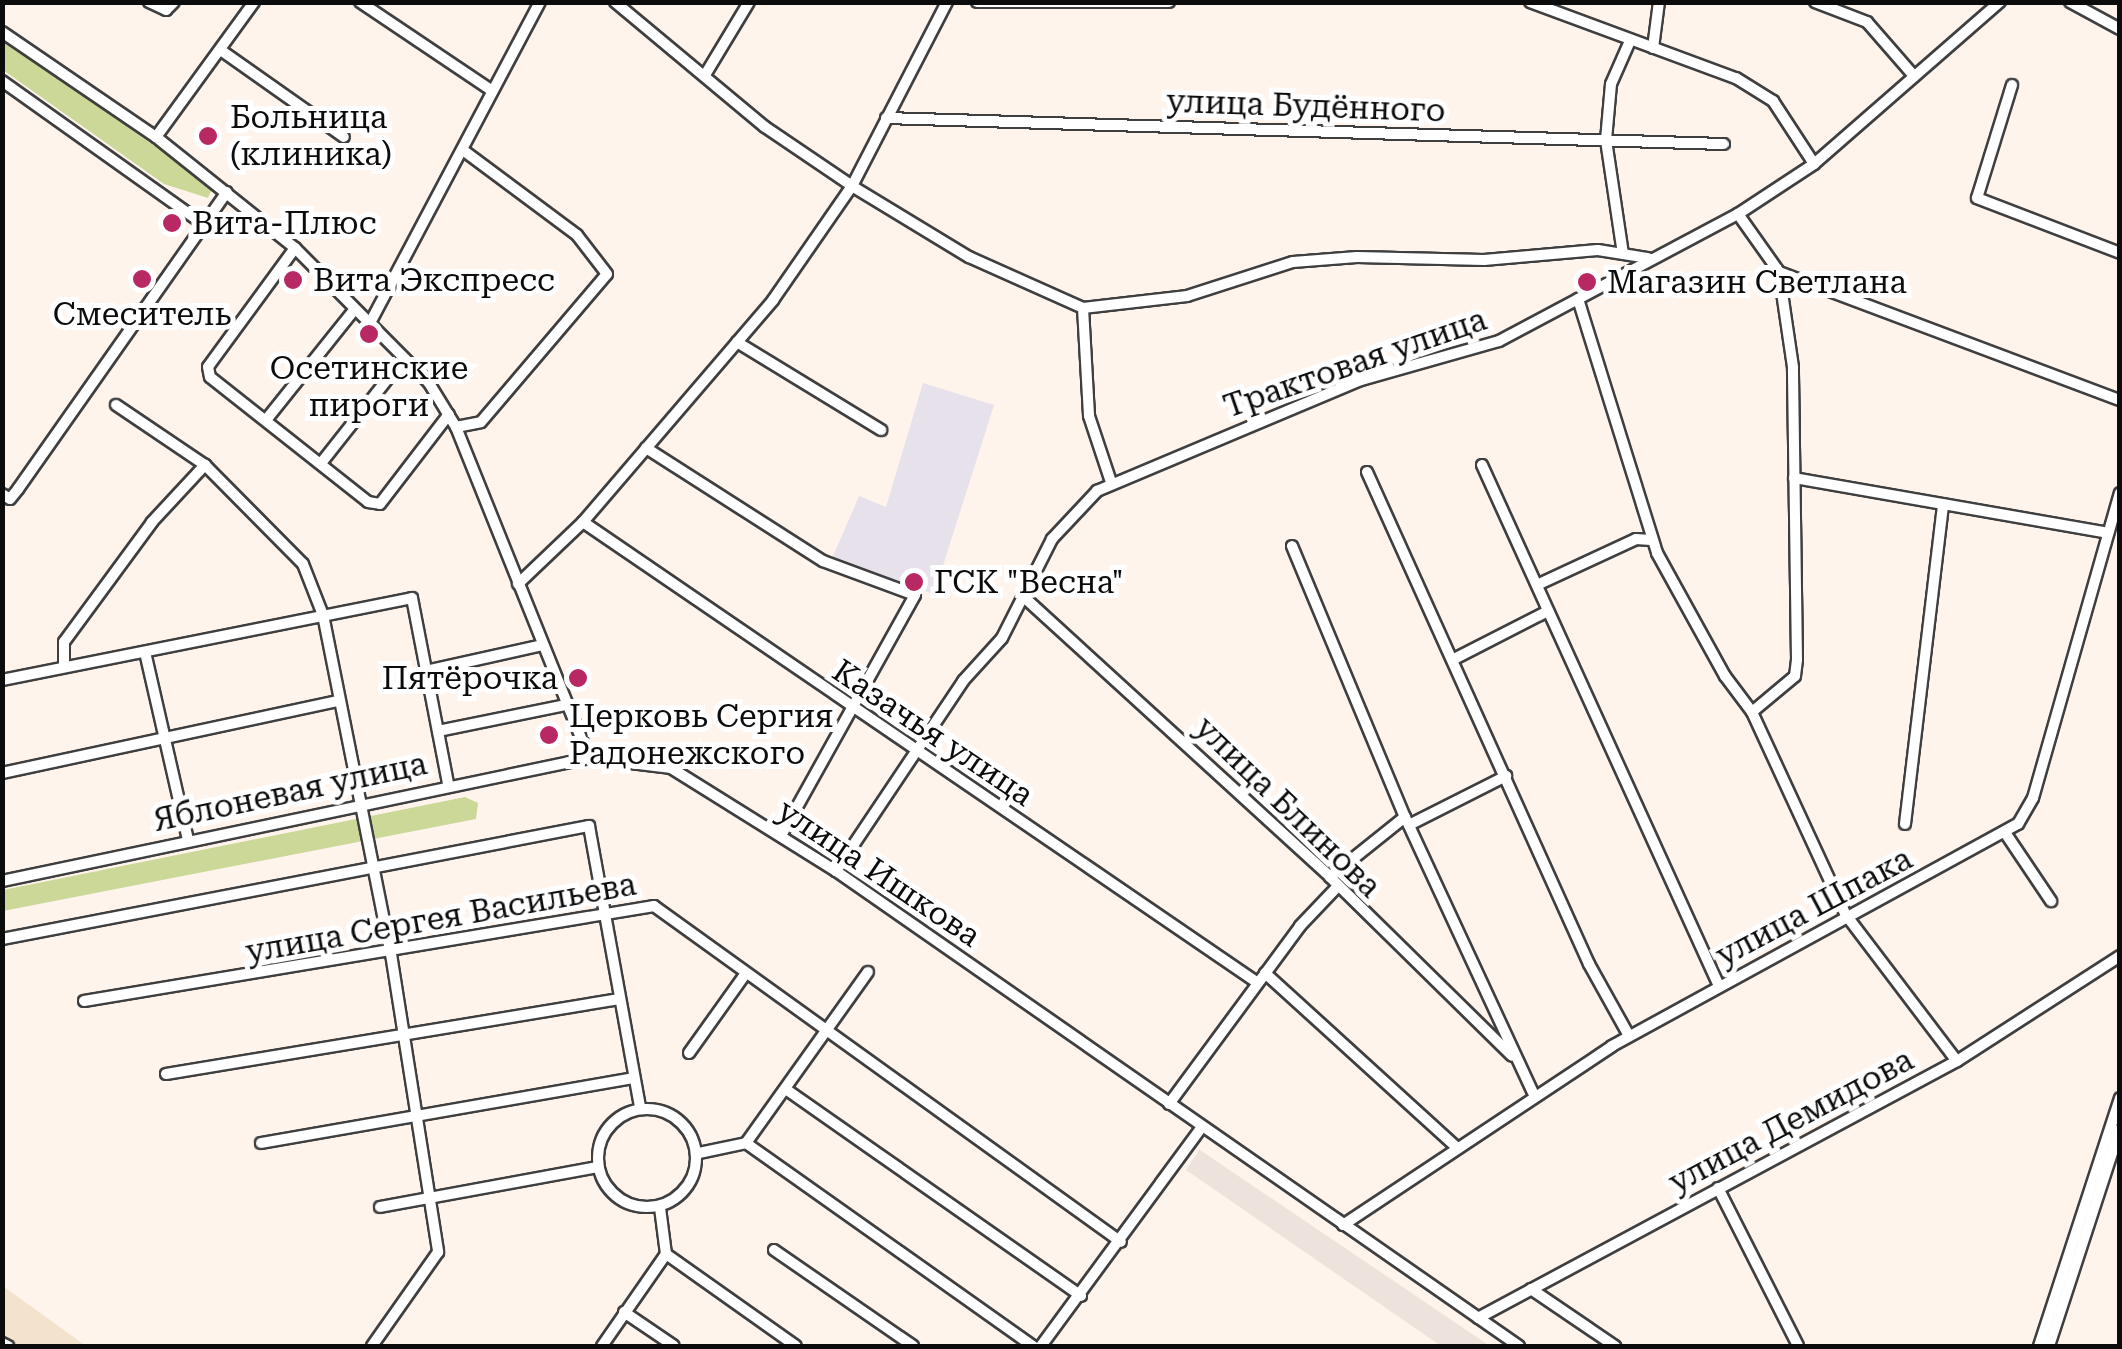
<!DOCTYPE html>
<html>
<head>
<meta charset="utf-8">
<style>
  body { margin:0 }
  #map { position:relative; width:2122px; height:1349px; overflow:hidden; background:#fff4ec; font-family:"Roboto Serif",serif }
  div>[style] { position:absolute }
  .industrial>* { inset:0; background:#e6e1eb }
  .farmland>* { inset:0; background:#f3e3cd }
  .forest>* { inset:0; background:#cbd897 }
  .plaza>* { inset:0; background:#ede3dc }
  .roads { filter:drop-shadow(2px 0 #3f3f3f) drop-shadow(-2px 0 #3f3f3f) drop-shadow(0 2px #3f3f3f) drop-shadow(0 -2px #3f3f3f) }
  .minor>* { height:10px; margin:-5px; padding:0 5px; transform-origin:5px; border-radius:5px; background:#fff }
  .minor>.ring { margin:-5px; padding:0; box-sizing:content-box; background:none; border:10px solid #fff; border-radius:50% }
  .dots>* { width:28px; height:28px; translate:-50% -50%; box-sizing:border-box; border:5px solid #fff; border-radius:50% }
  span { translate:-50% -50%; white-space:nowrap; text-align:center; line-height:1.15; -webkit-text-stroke:10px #fff; paint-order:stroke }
  .street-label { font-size:32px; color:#0c0c0c }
  .poi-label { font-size:32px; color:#0c0c0c }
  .left { translate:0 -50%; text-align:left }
  .right { translate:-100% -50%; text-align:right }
  .frame { position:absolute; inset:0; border:5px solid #0c0c0c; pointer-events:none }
</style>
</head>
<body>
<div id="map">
  <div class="industrial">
    <div style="clip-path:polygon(923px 383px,994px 405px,934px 594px,831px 561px,859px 496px,886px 507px)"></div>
  </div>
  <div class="farmland">
    <div style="clip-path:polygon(3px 1286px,86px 1346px,3px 1346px)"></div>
  </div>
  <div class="forest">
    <div style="clip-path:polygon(2px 39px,213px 187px,208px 198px,164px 184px,3px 70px)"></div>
    <div style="clip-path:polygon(465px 797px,478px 803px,476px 819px,3px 911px,3px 890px)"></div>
  </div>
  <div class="plaza">
    <div style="clip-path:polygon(1200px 1149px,1200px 1150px,1490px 1346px,1441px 1346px,1186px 1170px)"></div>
  </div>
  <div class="roads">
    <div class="minor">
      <div style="left:149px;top:2px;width:19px;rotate:25deg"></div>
      <div style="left:166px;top:10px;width:11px;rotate:-45deg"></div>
      <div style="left:360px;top:2px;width:158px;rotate:33.9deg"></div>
      <div style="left:615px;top:2px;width:195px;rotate:39.8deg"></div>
      <div style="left:765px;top:127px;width:105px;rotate:34.1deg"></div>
      <div style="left:852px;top:186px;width:137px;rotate:31.3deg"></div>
      <div style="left:969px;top:257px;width:125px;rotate:24.1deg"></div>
      <div style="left:1083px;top:308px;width:105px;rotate:-6.6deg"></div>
      <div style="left:1187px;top:296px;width:111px;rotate:-17.8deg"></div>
      <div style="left:1293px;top:262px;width:64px;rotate:-4.5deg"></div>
      <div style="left:1357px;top:257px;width:127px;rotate:1.4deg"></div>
      <div style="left:1484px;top:260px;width:114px;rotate:-5deg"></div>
      <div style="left:1598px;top:250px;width:51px;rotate:9.1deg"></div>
      <div style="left:977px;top:2px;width:192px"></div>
      <div style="left:1530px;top:2px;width:220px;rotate:20.3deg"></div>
      <div style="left:1736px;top:78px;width:44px;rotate:31.9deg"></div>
      <div style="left:1773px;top:101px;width:75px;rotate:56.9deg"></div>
      <div style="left:1815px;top:2px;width:56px;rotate:21deg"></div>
      <div style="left:1867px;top:22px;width:72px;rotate:49deg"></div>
      <div style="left:2070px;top:2px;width:57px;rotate:28.4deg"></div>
      <div style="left:2px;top:32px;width:186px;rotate:34.3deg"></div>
      <div style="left:156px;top:137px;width:178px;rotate:38.6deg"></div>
      <div style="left:295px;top:248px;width:190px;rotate:45.2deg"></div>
      <div style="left:429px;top:383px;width:52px;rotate:58.5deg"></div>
      <div style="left:456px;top:427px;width:357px;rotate:68.1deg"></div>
      <div style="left:1653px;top:48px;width:46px;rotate:-82.6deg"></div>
      <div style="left:222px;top:51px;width:149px;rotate:35.2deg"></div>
      <div style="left:705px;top:75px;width:85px;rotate:-58.9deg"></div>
      <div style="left:2px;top:81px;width:249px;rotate:35.4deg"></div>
      <div style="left:2012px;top:85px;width:118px;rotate:107.2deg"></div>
      <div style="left:1977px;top:198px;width:153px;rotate:21deg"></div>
      <div style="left:886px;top:118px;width:838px;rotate:1.78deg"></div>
      <div style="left:156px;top:137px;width:167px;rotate:-54deg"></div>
      <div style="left:1738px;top:214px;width:71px;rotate:54.7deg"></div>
      <div style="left:1779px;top:272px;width:364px;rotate:20.6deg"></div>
      <div style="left:295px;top:248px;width:147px;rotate:126.2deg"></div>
      <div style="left:208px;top:367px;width:10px;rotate:79deg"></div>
      <div style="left:210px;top:377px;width:201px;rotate:38.3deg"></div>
      <div style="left:368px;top:502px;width:12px;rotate:9deg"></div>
      <div style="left:380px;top:504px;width:113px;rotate:-52.5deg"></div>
      <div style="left:1623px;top:254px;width:115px;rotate:-98.5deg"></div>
      <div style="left:1606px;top:140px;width:56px;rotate:-84.9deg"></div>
      <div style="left:1611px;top:84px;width:47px;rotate:-66.2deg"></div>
      <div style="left:1578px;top:299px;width:266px;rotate:72.7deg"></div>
      <div style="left:1657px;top:553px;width:141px;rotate:61.1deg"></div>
      <div style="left:1725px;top:676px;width:45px;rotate:53.1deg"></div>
      <div style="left:1752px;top:712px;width:224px;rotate:65.2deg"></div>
      <div style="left:1846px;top:915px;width:183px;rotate:52.8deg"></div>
      <div style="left:1083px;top:308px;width:108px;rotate:86.8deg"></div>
      <div style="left:1089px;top:416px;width:70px;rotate:71.6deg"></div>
      <div style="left:370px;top:323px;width:363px;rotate:-62.1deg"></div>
      <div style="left:737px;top:342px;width:169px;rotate:31.4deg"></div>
      <div style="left:116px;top:405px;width:107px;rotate:34deg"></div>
      <div style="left:205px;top:465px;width:139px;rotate:45.3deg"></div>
      <div style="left:303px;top:564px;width:55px;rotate:68.6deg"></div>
      <div style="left:323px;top:615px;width:346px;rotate:78.7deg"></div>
      <div style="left:391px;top:954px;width:302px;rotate:81deg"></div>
      <div style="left:438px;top:1252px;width:115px;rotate:125.1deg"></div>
      <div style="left:266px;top:420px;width:142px;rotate:-51.3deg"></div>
      <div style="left:456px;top:427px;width:25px;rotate:-11deg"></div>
      <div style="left:481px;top:422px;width:194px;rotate:-49.6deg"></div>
      <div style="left:607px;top:274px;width:49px;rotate:-127.6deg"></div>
      <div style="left:577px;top:235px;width:142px;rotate:-143.3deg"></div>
      <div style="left:646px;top:448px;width:210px;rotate:32.6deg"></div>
      <div style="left:823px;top:561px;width:98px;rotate:20.3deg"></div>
      <div style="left:915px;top:595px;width:276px;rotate:119.1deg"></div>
      <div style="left:322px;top:462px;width:132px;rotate:-51.7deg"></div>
      <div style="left:1482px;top:465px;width:572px;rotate:65.54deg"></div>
      <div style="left:1367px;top:472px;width:540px;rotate:65.71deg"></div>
      <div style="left:1589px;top:964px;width:82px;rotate:60.9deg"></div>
      <div style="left:1794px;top:478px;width:319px;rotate:9.9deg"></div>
      <div style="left:2px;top:494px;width:9px;rotate:32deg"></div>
      <div style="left:10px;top:499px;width:13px;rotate:-51deg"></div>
      <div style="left:18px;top:489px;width:363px;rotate:-54.9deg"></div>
      <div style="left:583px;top:522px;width:817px;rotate:34.33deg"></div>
      <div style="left:1292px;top:546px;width:294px;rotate:67.4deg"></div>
      <div style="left:1405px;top:817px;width:304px;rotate:65.1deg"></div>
      <div style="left:518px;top:584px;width:90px;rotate:-43.6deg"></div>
      <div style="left:583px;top:522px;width:292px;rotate:-49.4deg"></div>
      <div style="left:773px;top:300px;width:139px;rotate:-55.3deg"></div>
      <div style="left:852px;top:186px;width:207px;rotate:-62.7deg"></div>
      <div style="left:1537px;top:585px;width:109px;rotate:-24.9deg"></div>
      <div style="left:1636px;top:539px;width:15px;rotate:4deg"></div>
      <div style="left:1026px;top:599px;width:412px;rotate:42.4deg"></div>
      <div style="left:1330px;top:877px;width:255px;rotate:44.5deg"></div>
      <div style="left:145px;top:652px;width:192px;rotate:77.1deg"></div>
      <div style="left:1456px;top:658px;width:103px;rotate:-27.1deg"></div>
      <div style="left:64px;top:666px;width:24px;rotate:-90deg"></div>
      <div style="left:64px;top:642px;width:149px;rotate:-53.7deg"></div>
      <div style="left:152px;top:522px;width:78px;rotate:-47.1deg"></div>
      <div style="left:426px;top:671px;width:119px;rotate:-12.6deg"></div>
      <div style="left:2px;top:680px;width:418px;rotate:-11.3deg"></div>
      <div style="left:412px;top:598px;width:189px;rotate:79deg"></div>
      <div style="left:1752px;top:712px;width:56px;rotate:-39.9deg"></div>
      <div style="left:1795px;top:676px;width:16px;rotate:-83deg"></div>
      <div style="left:1797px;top:660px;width:293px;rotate:-90.8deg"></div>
      <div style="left:1793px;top:367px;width:96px;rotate:-98.4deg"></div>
      <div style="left:438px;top:731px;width:131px;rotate:-11.5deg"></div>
      <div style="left:2px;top:773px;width:345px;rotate:-12.1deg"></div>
      <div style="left:1905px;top:824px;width:322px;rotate:-83.2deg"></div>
      <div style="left:1409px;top:825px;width:109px;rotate:-26.8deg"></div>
      <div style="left:2006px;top:834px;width:81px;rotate:56.1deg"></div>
      <div style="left:836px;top:871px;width:229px;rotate:-56.2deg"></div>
      <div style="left:963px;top:681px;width:58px;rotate:-47.8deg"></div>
      <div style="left:1002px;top:638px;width:111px;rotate:-63.2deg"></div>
      <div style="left:1052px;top:539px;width:66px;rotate:-46.8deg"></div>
      <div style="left:1097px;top:491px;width:286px;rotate:-22.8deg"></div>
      <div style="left:1361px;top:380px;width:143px;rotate:-15.8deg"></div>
      <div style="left:1499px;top:341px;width:271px;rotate:-28deg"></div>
      <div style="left:1738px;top:214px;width:91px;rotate:-33.3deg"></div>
      <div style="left:1814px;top:164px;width:247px;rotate:-41.1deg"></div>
      <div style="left:1330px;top:877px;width:96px;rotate:-38.7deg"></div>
      <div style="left:2px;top:881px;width:600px;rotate:-11.83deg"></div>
      <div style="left:589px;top:758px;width:83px;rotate:7deg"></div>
      <div style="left:671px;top:768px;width:195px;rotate:32deg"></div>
      <div style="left:836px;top:871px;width:832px;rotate:34.82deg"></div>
      <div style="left:2px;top:939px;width:598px;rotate:-10.9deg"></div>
      <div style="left:589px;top:826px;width:287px;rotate:79.7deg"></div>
      <div style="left:1265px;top:973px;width:258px;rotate:42.3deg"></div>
      <div style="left:84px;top:1001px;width:578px;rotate:-9.46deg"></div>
      <div style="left:654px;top:906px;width:575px;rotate:35.73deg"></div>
      <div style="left:689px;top:1053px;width:95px;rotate:-54.5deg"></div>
      <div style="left:166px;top:1074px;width:458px;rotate:-9.4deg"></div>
      <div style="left:787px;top:1090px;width:359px;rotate:35deg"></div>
      <div style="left:1169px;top:1104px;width:221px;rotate:-53.6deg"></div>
      <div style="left:1300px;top:926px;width:54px;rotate:-46.5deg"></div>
      <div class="ring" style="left:598px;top:1109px;width:88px;height:88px"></div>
      <div style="left:261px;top:1143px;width:377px;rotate:-9.9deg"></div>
      <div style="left:746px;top:1143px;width:352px;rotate:35.3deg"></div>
      <div style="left:699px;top:1153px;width:48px;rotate:-12deg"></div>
      <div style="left:746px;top:1143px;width:210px;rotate:-54.5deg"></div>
      <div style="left:1718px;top:1188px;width:177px;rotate:63.1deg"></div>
      <div style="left:380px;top:1207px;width:222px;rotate:-10.4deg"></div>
      <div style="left:1343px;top:1225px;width:323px;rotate:-33.6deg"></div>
      <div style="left:1612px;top:1046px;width:463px;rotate:-28.7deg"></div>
      <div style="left:2018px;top:824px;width:30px;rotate:-60deg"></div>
      <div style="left:2033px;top:798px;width:317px;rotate:-74.1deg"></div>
      <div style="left:774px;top:1250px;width:169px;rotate:34.6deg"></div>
      <div style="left:666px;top:1254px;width:159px;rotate:35.3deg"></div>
      <div style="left:1531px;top:1289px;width:102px;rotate:34.2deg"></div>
      <div style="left:624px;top:1312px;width:60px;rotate:34.2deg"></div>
      <div style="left:1478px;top:1318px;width:544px;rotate:-28.22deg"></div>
      <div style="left:1957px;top:1061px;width:194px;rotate:-32.8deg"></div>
      <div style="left:2px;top:1343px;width:7px;rotate:27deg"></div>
      <div style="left:602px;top:1346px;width:112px;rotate:-55.2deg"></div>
      <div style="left:666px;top:1254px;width:46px;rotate:-97.4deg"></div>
      <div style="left:1041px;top:1346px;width:270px;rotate:-53.7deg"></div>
      <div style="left:2039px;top:1346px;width:261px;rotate:-71.9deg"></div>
      <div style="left:2049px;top:1346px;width:228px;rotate:-71.9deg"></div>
    </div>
  </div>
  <div class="dots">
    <div style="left:208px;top:136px;background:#b82862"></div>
    <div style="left:172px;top:223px;background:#b82862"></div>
    <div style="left:142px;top:279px;background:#b82862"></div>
    <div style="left:293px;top:280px;background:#b82862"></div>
    <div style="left:1587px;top:282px;background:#b82862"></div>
    <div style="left:369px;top:334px;background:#b82862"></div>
    <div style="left:914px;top:582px;background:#b82862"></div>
    <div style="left:578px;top:678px;background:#b82862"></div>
    <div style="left:549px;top:735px;background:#b82862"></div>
  </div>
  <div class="street-label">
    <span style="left:1306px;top:106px;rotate:2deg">улица Будённого</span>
    <span style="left:1355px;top:363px;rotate:-19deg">Трактовая улица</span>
    <span style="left:933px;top:733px;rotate:34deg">Казачья улица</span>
    <span style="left:290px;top:792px;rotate:-12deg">Яблоневая улица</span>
    <span style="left:1288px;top:807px;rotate:44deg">улица Блинова</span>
    <span style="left:879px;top:873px;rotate:34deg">улица Ишкова</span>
    <span style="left:1814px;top:907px;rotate:-28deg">улица Шпака</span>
    <span style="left:441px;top:918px;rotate:-10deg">улица Сергея Васильева</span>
    <span style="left:1791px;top:1121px;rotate:-28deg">улица Демидова</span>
  </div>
  <div class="poi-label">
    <span class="left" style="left:230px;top:136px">Больница<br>(клиника)</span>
    <span class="left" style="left:192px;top:223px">Вита-Плюс</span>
    <span class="left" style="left:313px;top:280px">Вита Экспресс</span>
    <span class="left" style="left:1607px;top:282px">Магазин Светлана</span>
    <span style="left:142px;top:314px">Смеситель</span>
    <span style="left:369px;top:387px">Осетинские<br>пироги</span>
    <span class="left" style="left:934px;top:582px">ГСК "Весна"</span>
    <span class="right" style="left:558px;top:678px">Пятёрочка</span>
    <span class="left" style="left:569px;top:735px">Церковь Сергия<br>Радонежского</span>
  </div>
  <div class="frame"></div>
</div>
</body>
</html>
